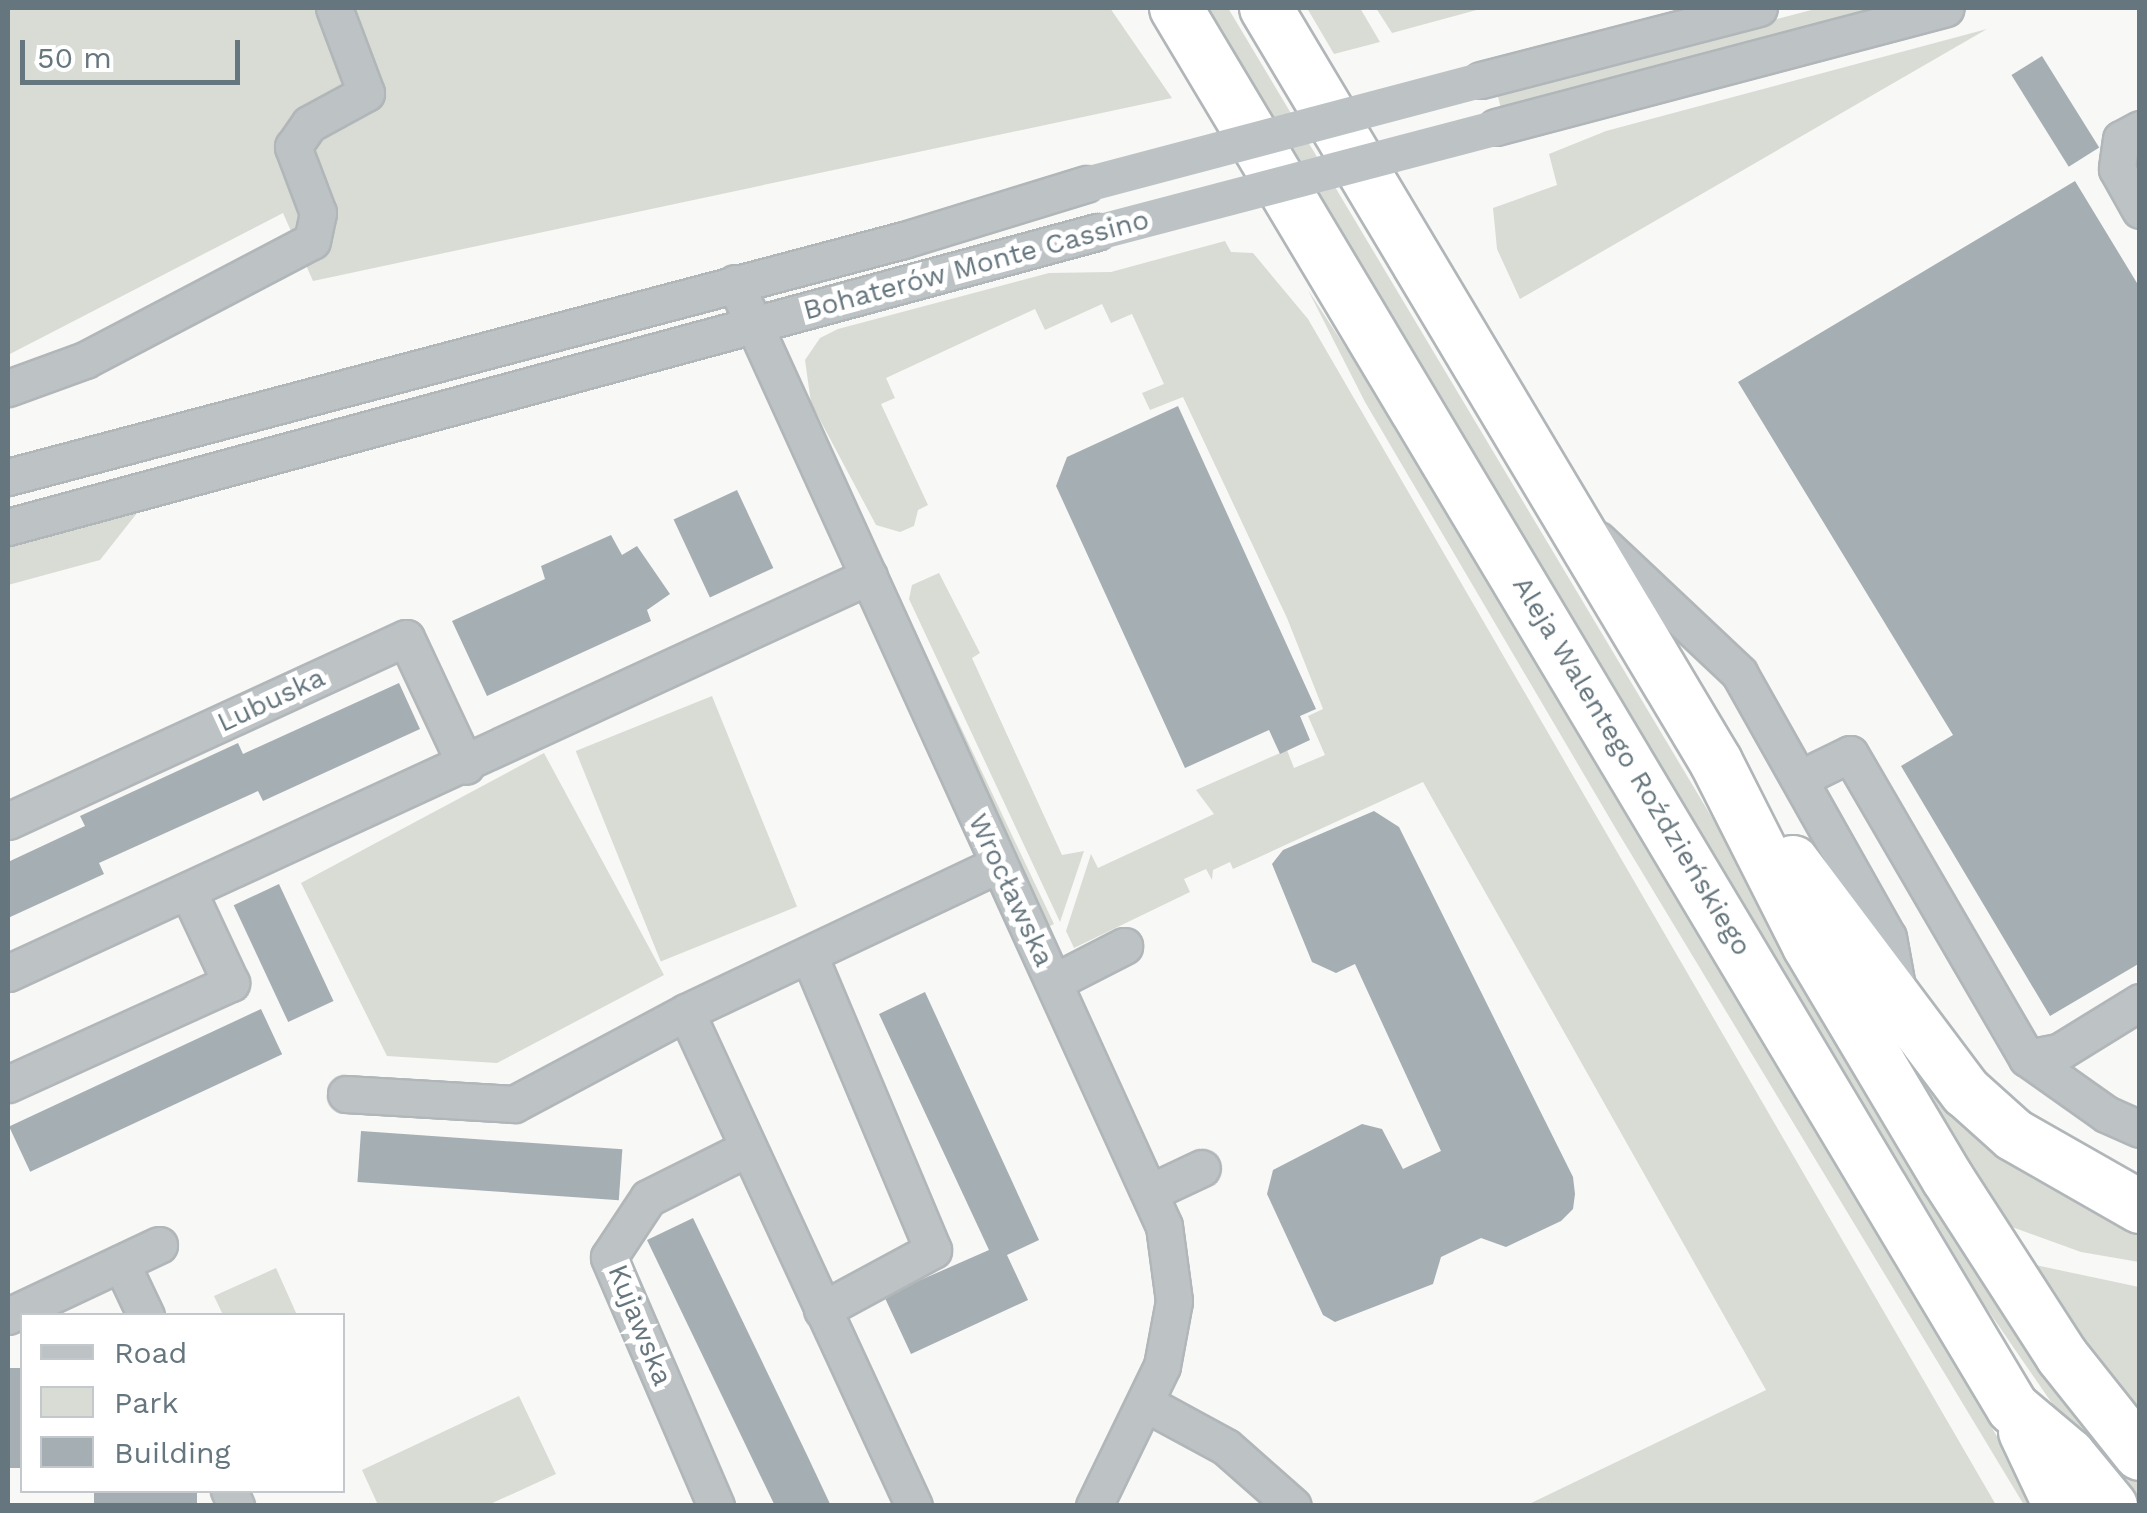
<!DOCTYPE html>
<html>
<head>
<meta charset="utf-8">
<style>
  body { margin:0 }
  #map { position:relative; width:2147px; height:1513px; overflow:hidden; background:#f8f8f6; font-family:"Work Sans",sans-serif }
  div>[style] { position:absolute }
  .green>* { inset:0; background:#d8dcd5; transform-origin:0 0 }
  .building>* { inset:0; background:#a5aeb2; transform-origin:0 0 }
  .roads { filter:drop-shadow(2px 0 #b1b6b9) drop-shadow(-2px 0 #b1b6b9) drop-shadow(0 2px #b1b6b9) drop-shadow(0 -2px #b1b6b9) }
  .minor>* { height:35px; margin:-17.5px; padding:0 17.5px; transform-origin:17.5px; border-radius:17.5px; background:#bdc2c5 }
  .highway>* { height:52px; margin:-26px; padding:0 26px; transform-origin:26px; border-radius:26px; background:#fff }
  .minor-bridge>* { height:35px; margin:-17.5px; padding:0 17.5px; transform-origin:17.5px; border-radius:17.5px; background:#bdc2c5 }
  span { translate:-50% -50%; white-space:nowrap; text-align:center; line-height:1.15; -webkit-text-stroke:10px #fff; paint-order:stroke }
  .street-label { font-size:28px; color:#66767e }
  .frame { position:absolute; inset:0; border:10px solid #66767e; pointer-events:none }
  .legend { position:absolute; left:20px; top:1313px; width:325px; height:180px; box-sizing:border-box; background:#fff; border:2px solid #c2c8cb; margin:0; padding:12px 18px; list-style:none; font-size:30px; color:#66767e }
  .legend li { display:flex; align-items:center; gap:20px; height:50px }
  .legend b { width:50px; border:2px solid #c2c8cb }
  .scale { position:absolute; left:20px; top:40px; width:220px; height:45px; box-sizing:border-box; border:5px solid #66767e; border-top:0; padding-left:12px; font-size:30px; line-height:35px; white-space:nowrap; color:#66767e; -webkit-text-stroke:8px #fff; paint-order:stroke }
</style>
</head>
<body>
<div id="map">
  <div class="green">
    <div style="clip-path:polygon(8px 8px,1110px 8px,1172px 98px,313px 281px,283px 213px,8px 355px)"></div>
    <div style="clip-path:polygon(1206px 8px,1228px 8px,1818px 995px,2100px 1436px,2139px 1484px,2139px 1505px,2060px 1415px,1961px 1271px)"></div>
    <div style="clip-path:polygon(1307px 8px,1360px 8px,1380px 42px,1334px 54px)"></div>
    <div style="clip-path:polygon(1376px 8px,1484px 8px,1392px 33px)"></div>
    <div style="clip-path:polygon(1819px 8px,1880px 8px,1501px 109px,1497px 92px)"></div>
    <div style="clip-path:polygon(1987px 29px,1520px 299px,1497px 249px,1493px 208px,1557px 185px,1549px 154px,1606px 131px)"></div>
    <div style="clip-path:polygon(1225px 241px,1231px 252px,1253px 253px,1308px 319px,1996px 1505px,1527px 1505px,1766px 1390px,1423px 782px,1233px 869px,1230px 862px,1213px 870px,1212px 880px,1206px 869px,1184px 879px,1190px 892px,1074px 948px,1066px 931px,1091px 854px,1098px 868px,1214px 814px,1196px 790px,1287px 750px,1294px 768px,1325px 755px,1308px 716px,1323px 709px,1287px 618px,1183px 397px,1150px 410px,1142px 393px,1164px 384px,1132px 314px,1111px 323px,1102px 304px,1045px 330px,1035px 309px,886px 378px,895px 398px,881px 404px,928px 505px,918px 510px,914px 526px,900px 532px,876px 525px,811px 403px,805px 360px,820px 338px,838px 329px,1049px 273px,1111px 272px)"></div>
    <div style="clip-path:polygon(1308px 290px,1353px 359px,2038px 1505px,2024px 1505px,1616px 829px,1365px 402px)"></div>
    <div style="clip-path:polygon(141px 508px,100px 560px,8px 585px,8px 544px)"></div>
    <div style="clip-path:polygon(939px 573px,980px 653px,972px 658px,1062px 855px,1084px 851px,1060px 922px,909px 599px,912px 585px)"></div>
    <div style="clip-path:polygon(905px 623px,913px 626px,1054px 924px,1046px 928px)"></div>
    <div style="left:712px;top:696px;width:227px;height:147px;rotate:68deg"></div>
    <div style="clip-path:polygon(544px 753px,664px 975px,497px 1063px,387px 1056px,301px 883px)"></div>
    <div style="clip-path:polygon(1919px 1080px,1993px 1151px,2033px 1179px,2139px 1229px,2139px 1262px,2081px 1252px,2012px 1227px)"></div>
    <div style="clip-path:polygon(2021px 1262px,2139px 1287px,2139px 1425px)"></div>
    <div style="clip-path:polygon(276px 1268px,297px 1315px,223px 1315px,214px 1296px)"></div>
    <div style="clip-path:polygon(519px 1396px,556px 1474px,488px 1505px,378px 1505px,362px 1470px)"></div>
  </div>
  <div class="building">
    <div style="left:2042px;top:56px;width:108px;height:36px;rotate:58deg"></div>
    <div style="clip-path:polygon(2075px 181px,2140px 288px,2140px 963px,2050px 1016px,1901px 766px,1953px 735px,1738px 382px)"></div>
    <div style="clip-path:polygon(1178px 406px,1316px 709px,1300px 716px,1310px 740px,1280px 754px,1269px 730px,1185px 768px,1056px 486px,1067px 457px)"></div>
    <div style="left:737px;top:490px;width:86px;height:70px;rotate:65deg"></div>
    <div style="clip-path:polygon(611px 535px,622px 555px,637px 546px,670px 594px,647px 610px,651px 621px,487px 696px,452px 621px,545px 579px,541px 566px)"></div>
    <div style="clip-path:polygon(399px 683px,420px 729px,263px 801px,258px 791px,99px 863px,104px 874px,8px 918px,8px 862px,85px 826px,80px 816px,238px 743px,243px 754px)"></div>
    <div style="clip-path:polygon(1374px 811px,1399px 827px,1573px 1177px,1575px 1194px,1573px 1209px,1561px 1221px,1506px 1247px,1481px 1238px,1441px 1257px,1433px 1284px,1335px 1322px,1323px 1315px,1267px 1194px,1273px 1170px,1362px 1124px,1382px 1129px,1403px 1169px,1441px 1151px,1355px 964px,1336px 973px,1312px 962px,1272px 864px,1283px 850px)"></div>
    <div style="left:279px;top:884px;width:129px;height:50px;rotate:65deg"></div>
    <div style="clip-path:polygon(925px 992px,1039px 1240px,1007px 1255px,1028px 1300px,911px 1354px,884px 1296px,989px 1250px,879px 1014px)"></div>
    <div style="left:261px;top:1009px;width:50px;height:278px;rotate:65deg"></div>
    <div style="left:361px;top:1131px;width:262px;height:51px;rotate:4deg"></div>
    <div style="clip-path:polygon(693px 1218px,807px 1455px,831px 1506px,775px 1506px,647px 1240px)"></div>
    <div style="left:22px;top:1368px;width:100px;height:16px;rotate:90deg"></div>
    <div style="left:94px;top:1490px;width:103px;height:17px"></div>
  </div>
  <div class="roads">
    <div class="minor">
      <div style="left:1481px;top:80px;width:287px;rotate:-14.5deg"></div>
      <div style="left:1496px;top:127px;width:465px;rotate:-14.8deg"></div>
      <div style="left:2140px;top:129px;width:21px;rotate:152deg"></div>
      <div style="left:2121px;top:139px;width:30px;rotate:98deg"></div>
      <div style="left:2117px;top:169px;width:47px;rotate:60.7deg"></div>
      <div style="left:735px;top:283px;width:1036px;rotate:65.54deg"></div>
      <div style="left:1164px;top:1226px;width:76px;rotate:82.4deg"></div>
      <div style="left:1174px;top:1301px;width:66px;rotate:100.5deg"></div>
      <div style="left:1162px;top:1366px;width:156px;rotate:115.9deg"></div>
      <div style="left:8px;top:388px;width:82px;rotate:-20deg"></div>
      <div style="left:85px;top:360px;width:256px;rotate:-27.7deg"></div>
      <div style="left:312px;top:241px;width:29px;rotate:-78deg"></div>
      <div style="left:318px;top:213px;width:71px;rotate:-110.7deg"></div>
      <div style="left:293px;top:147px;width:28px;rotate:-55deg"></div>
      <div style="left:309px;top:124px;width:65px;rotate:-28.5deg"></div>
      <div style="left:366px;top:93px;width:91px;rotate:-110.6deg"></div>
      <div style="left:8px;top:477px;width:927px;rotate:-14.82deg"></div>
      <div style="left:904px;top:240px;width:190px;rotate:-17.1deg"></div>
      <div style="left:8px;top:527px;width:1128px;rotate:-15.16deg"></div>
      <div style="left:1598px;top:540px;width:194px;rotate:43.3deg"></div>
      <div style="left:1739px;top:673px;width:303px;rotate:60.6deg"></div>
      <div style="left:1888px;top:937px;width:56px;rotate:79.7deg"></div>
      <div style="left:1803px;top:777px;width:52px;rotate:-26.1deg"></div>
      <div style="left:1850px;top:754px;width:352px;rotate:59.8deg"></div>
      <div style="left:2027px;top:1058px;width:97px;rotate:35.3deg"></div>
      <div style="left:2106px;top:1114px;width:37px;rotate:24deg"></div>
      <div style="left:8px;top:821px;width:438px;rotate:-24.7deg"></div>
      <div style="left:406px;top:638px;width:141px;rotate:64.9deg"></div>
      <div style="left:809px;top:955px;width:320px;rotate:67.2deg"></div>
      <div style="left:933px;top:1250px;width:126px;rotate:151.6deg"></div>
      <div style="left:8px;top:973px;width:948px;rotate:-24.75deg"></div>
      <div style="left:1054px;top:982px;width:79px;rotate:-27.2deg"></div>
      <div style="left:2027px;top:1058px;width:33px;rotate:-11deg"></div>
      <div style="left:2059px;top:1052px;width:95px;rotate:-31.7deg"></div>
      <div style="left:8px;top:1084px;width:245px;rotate:-24.4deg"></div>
      <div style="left:231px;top:983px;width:102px;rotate:-115.1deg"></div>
      <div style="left:346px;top:1094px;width:168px;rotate:3.4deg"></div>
      <div style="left:514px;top:1104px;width:195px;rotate:-28.1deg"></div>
      <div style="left:1151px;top:1192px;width:56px;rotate:-25.2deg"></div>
      <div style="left:121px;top:1263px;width:59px;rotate:64.7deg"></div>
      <div style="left:8px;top:1316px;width:167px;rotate:-25.2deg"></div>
      <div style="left:1145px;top:1403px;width:92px;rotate:28.5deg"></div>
      <div style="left:1226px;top:1447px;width:89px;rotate:41.4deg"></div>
      <div style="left:229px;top:1490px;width:17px;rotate:66deg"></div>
      <div style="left:716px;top:1506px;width:271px;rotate:-113.3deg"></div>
      <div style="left:609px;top:1257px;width:71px;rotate:-56.5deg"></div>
      <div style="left:648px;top:1198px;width:112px;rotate:-26.6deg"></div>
      <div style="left:914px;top:1506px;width:544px;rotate:-114.78deg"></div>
      <div style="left:686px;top:1012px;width:346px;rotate:-25.3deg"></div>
    </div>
    <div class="highway">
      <div style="left:1176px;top:8px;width:1631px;rotate:59.13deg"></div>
      <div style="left:2013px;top:1408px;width:73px;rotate:40deg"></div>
      <div style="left:2069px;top:1455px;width:66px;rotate:50.5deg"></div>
      <div style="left:1266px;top:8px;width:878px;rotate:59.17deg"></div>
      <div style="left:1716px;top:762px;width:206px;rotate:63.2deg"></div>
      <div style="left:1809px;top:946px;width:271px;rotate:59.2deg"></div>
      <div style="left:1948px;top:1179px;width:211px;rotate:57.2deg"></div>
      <div style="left:2062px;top:1356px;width:125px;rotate:51.5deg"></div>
      <div style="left:1793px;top:862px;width:288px;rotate:53.1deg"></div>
      <div style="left:1966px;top:1092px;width:64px;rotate:41.9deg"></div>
      <div style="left:2014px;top:1135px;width:145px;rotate:29.7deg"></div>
      <div style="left:2025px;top:1432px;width:82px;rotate:64.7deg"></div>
    </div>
  </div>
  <div class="minor-bridge">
    <div style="left:1086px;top:184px;width:408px;rotate:-14.8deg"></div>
    <div style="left:1097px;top:232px;width:413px;rotate:-14.7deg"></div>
  </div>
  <div class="street-label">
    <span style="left:976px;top:265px;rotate:-15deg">Bohaterów Monte Cassino</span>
    <span style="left:271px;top:700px;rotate:-25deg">Lubuska</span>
    <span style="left:1632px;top:766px;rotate:59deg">Aleja Walentego Roździeńskiego</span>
    <span style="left:1011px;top:890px;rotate:65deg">Wrocławska</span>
    <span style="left:640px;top:1325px;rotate:68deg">Kujawska</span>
  </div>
  <div class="frame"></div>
  <ul class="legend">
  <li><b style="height:12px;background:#bdc2c5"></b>Road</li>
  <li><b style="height:28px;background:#d8dcd5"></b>Park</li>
  <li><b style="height:28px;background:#a5aeb2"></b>Building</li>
  </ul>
  <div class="scale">50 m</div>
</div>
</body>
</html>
